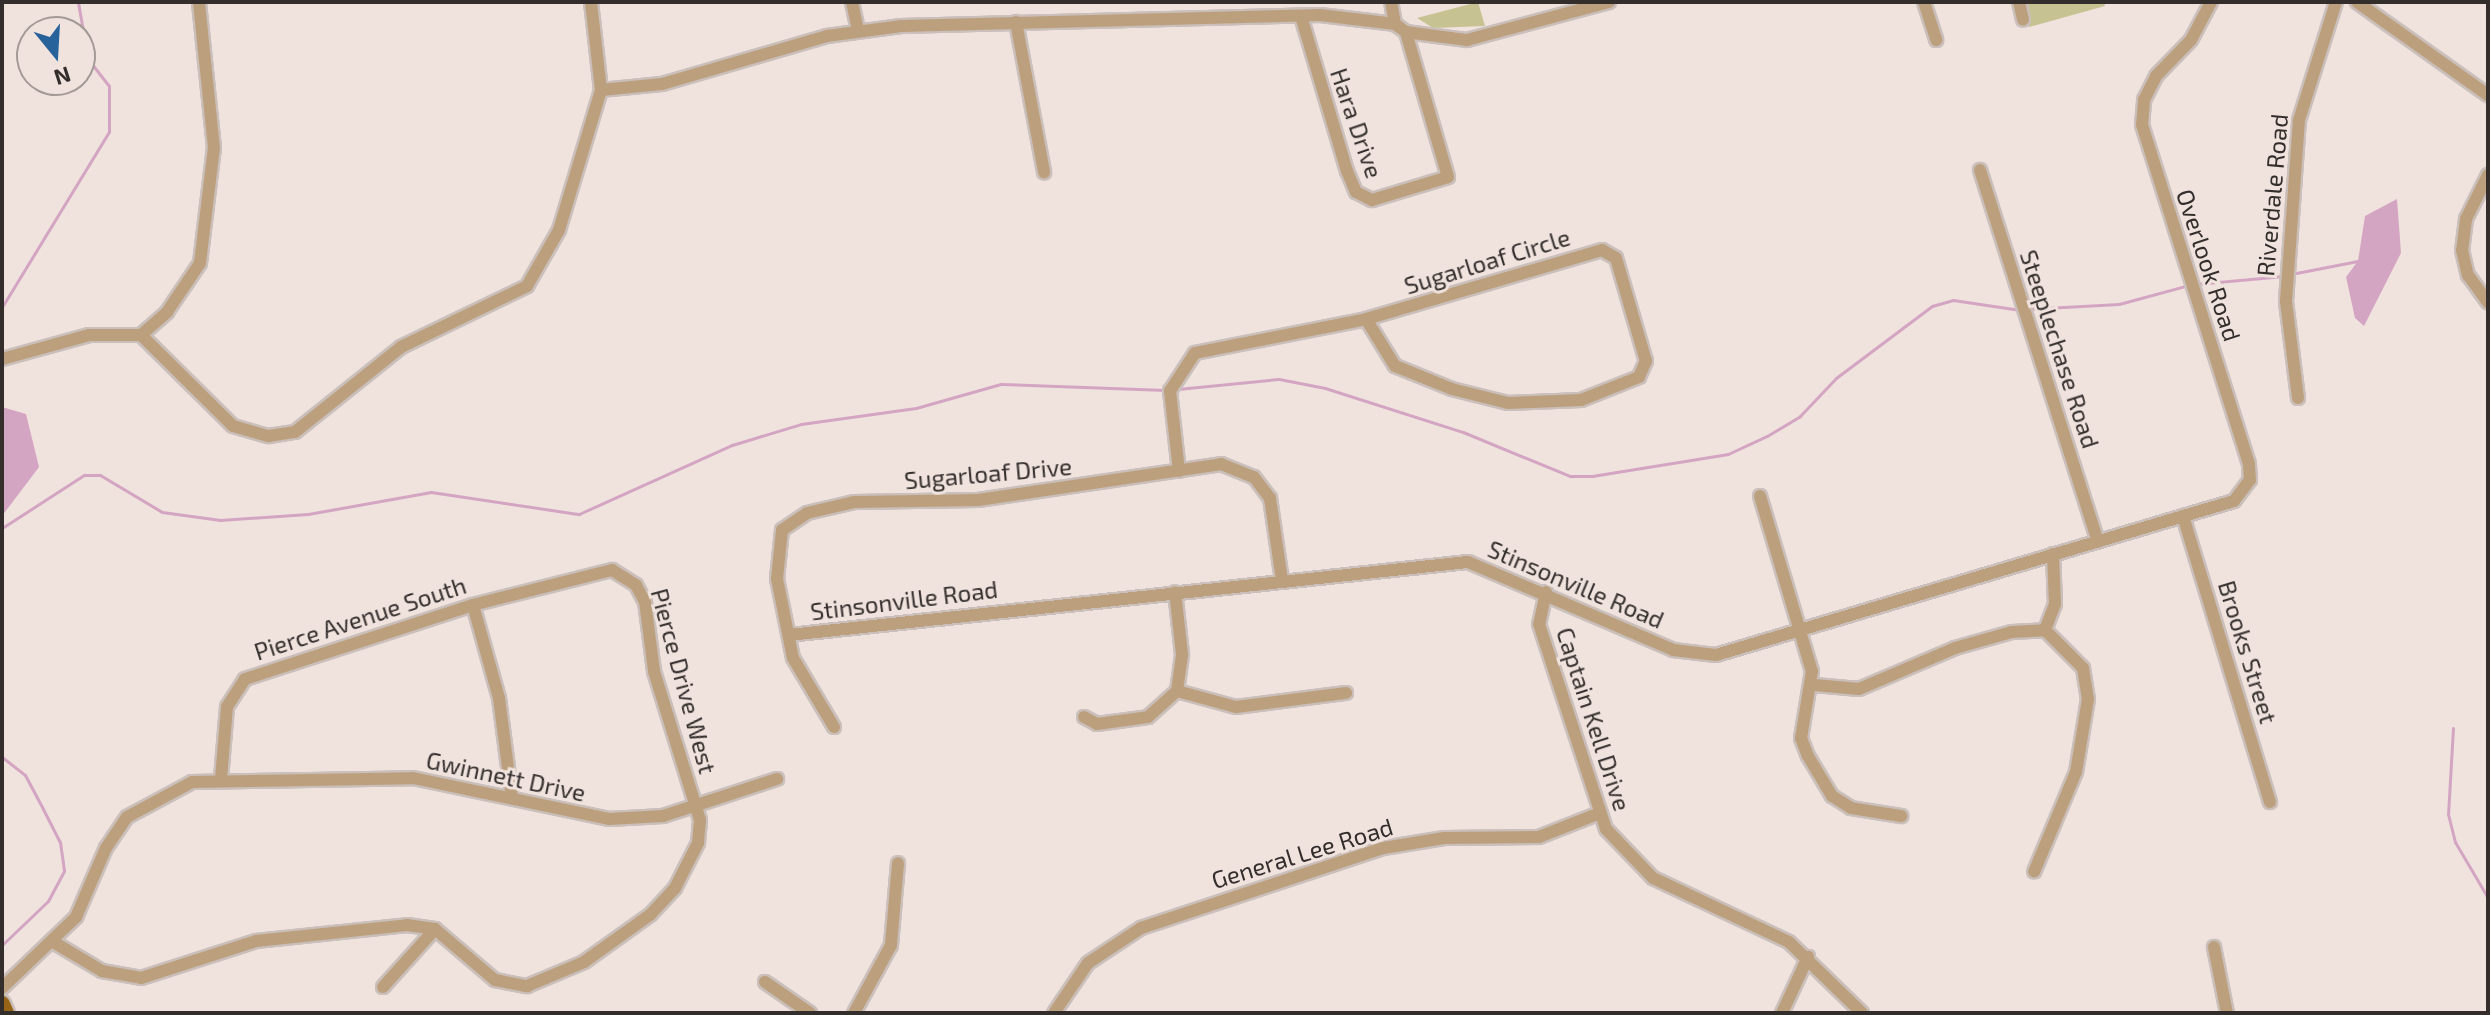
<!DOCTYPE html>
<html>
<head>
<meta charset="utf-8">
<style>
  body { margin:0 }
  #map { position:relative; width:2490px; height:1015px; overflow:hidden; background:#f0e3de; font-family:"Exo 2",sans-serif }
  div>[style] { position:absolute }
  .green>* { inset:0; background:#c7c291 }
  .water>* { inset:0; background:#d4a5c2 }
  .stream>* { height:3px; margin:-1.5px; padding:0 1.5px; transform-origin:1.5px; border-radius:1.5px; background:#d4a5c2 }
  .roads { filter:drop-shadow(2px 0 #cabfba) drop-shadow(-2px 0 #cabfba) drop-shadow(0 2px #cabfba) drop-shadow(0 -2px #cabfba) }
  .minor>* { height:12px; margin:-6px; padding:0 6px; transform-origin:6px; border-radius:6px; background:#bca07e }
  .major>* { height:16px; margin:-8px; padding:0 8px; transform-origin:8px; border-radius:8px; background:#966415 }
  span { translate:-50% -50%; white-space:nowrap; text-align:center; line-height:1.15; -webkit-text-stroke:6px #f0e3de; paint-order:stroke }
  .street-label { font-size:24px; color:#332e2c }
  .frame { position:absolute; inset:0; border:4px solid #332e2c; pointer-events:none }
  .north { position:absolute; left:16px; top:16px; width:80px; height:80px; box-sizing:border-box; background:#f0e3de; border:2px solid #a49b97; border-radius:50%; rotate:162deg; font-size:22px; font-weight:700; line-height:32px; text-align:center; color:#332e2c }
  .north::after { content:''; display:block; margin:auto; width:28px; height:36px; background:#28629a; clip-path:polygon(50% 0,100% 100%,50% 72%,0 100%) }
</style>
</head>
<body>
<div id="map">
  <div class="green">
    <div style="clip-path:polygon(1478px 2px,1485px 26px,1433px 28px,1417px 18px)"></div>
    <div style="clip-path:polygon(2024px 2px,2104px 2px,2105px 6px,2029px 27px)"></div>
  </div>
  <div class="water">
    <div style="clip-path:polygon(2397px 199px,2401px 253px,2364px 326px,2355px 318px,2346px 277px,2358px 261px,2365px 216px)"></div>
    <div style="clip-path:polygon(2px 407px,26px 414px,39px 467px,2px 516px)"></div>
  </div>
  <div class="stream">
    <div style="left:2291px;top:274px;width:68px;rotate:-11deg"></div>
    <div style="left:2196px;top:284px;width:88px;rotate:-5.2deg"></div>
    <div style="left:2px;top:307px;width:205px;rotate:-58.6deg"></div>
    <div style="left:109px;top:132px;width:46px;rotate:-90deg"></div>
    <div style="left:109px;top:86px;width:34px;rotate:-128deg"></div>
    <div style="left:88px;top:59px;width:58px;rotate:-100deg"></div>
    <div style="left:2027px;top:309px;width:92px;rotate:-3.1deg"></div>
    <div style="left:2119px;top:304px;width:73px;rotate:-15.2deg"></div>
    <div style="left:1178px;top:389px;width:101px;rotate:-5.7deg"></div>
    <div style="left:1279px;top:379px;width:47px;rotate:11.1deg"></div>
    <div style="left:1325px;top:388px;width:145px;rotate:17.7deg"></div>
    <div style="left:1463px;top:432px;width:116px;rotate:22.4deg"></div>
    <div style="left:1570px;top:476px;width:22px"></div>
    <div style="left:1592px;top:476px;width:138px;rotate:-9.2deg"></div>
    <div style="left:1728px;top:454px;width:43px;rotate:-24.8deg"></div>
    <div style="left:1767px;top:436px;width:39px;rotate:-31deg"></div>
    <div style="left:1800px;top:416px;width:52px;rotate:-46.5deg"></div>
    <div style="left:1836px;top:378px;width:120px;rotate:-36.9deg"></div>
    <div style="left:1932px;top:306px;width:22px;rotate:-16deg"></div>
    <div style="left:1953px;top:300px;width:68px;rotate:8.5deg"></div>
    <div style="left:2px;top:528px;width:98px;rotate:-32.9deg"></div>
    <div style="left:84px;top:475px;width:16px"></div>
    <div style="left:100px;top:475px;width:72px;rotate:30.8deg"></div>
    <div style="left:162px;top:512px;width:59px;rotate:7.9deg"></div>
    <div style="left:220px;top:520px;width:88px;rotate:-3.9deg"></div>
    <div style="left:308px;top:514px;width:125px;rotate:-10.1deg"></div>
    <div style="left:431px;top:492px;width:150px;rotate:8.5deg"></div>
    <div style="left:579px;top:514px;width:168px;rotate:-24.3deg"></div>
    <div style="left:732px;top:445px;width:72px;rotate:-16.9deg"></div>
    <div style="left:801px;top:424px;width:116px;rotate:-7.9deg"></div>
    <div style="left:916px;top:408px;width:88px;rotate:-15.8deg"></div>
    <div style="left:1001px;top:384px;width:165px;rotate:2.1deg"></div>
    <div style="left:2px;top:539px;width:23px;rotate:90deg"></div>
    <div style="left:2453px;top:728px;width:86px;rotate:93.3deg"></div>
    <div style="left:2448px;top:814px;width:29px;rotate:76deg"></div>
    <div style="left:2455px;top:842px;width:65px;rotate:59.5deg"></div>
    <div style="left:2px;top:757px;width:29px;rotate:38deg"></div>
    <div style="left:25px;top:775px;width:38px;rotate:62deg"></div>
    <div style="left:43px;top:809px;width:37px;rotate:63deg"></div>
    <div style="left:60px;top:842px;width:29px;rotate:82deg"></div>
    <div style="left:64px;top:871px;width:34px;rotate:118deg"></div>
    <div style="left:48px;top:901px;width:64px;rotate:136.3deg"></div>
  </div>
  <div class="roads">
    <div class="minor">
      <div style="left:852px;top:2px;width:30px;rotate:78deg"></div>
      <div style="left:1924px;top:2px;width:40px;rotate:72deg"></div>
      <div style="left:2019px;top:2px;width:18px;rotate:77deg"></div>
      <div style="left:2357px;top:2px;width:161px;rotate:35.4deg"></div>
      <div style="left:1301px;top:16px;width:162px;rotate:73.5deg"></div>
      <div style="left:1347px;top:171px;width:23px;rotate:67deg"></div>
      <div style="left:1356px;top:192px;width:18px;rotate:27deg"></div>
      <div style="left:1372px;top:200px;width:79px;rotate:-16.8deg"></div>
      <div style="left:1448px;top:177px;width:151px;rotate:-106.2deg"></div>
      <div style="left:1406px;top:32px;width:14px;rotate:-144deg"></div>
      <div style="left:1395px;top:24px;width:22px;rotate:-100deg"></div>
      <div style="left:1016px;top:22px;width:153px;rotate:79.4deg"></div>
      <div style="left:1406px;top:32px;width:62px;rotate:7.5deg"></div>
      <div style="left:1467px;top:40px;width:147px;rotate:-15deg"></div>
      <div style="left:601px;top:90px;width:61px;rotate:-5.6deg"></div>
      <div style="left:662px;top:84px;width:172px;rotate:-16.2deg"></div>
      <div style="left:827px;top:36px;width:75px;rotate:-7.7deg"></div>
      <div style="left:901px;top:26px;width:419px;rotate:-1.5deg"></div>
      <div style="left:1320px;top:15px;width:76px;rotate:6.8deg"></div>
      <div style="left:1980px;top:170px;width:389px;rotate:72.4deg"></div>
      <div style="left:2488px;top:175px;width:49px;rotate:116.6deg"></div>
      <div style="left:2466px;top:219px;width:31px;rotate:97deg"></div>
      <div style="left:2462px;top:250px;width:26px;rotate:77deg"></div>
      <div style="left:2468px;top:275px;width:34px;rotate:54deg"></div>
      <div style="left:1602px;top:250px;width:16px;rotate:30deg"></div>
      <div style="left:1616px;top:258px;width:107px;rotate:73.8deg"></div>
      <div style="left:1646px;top:361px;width:17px;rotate:114deg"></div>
      <div style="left:1639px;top:377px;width:62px;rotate:158.4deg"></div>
      <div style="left:1581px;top:400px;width:73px;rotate:177.6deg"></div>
      <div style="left:1508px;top:403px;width:58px;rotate:-166deg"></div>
      <div style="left:1452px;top:389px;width:61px;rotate:-158deg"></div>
      <div style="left:1395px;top:366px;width:55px;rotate:-121.7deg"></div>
      <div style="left:1366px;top:319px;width:246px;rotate:-16.3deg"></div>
      <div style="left:141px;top:335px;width:129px;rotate:44.7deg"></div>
      <div style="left:233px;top:426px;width:37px;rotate:16deg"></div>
      <div style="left:269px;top:436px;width:26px;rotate:-9deg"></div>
      <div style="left:295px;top:432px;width:136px;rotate:-38.7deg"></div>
      <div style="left:401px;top:347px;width:140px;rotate:-25.8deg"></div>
      <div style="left:527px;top:286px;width:64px;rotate:-60.3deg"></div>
      <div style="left:559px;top:230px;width:146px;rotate:-73.3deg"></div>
      <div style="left:601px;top:90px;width:89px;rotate:-96.5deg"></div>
      <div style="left:2px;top:359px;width:90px;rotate:-15.4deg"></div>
      <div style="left:89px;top:335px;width:52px"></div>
      <div style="left:141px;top:335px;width:35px;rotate:-41deg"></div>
      <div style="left:167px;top:312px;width:59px;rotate:-56deg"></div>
      <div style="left:200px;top:263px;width:116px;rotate:-83.1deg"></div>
      <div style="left:214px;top:148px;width:147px;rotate:-95.9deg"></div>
      <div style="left:2298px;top:398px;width:98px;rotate:-97.1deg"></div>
      <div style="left:2286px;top:301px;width:181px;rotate:-85.9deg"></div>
      <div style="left:2299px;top:120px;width:124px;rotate:-72.6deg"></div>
      <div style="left:1179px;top:471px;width:81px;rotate:-96.4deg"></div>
      <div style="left:1170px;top:391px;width:45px;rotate:-56.7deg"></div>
      <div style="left:1195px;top:353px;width:174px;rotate:-11.2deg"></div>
      <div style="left:1760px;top:496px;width:183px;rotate:73.5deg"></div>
      <div style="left:1812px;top:671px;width:68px;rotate:99.3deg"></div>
      <div style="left:1801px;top:738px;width:19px;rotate:69deg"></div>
      <div style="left:1808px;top:756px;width:47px;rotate:59deg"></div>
      <div style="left:1832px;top:796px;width:22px;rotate:32deg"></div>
      <div style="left:1851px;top:808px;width:51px;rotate:9.1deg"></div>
      <div style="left:2183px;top:516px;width:299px;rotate:73.1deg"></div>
      <div style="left:1546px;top:592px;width:33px;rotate:102deg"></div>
      <div style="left:1539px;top:624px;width:216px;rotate:71.9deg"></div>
      <div style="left:1606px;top:829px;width:68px;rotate:46.2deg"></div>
      <div style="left:1653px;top:878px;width:150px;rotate:25.2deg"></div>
      <div style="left:1789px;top:942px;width:102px;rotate:44.2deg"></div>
      <div style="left:473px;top:605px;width:97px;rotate:74.4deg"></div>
      <div style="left:499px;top:698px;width:101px;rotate:82.6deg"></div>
      <div style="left:2045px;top:630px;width:28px;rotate:-69deg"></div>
      <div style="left:2055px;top:604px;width:50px;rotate:-92.3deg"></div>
      <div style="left:789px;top:635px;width:683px;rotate:-6.14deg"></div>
      <div style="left:1468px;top:562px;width:223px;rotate:23.2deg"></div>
      <div style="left:1673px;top:650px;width:43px;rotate:6.6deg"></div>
      <div style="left:1716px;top:655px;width:540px;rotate:-16.56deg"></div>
      <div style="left:2234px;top:501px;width:26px;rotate:-53deg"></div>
      <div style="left:2250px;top:480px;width:16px;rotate:-94deg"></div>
      <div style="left:2249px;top:464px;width:355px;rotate:-107.5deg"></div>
      <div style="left:2142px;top:125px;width:25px;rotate:-85deg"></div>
      <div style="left:2144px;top:100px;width:27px;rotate:-63deg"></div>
      <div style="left:2156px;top:76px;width:50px;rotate:-45.8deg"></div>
      <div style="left:2191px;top:40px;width:43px;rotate:-62.2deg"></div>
      <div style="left:1815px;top:685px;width:44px;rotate:5.2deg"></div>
      <div style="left:1859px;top:689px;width:104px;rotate:-23.1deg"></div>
      <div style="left:1955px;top:648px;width:59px;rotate:-15.7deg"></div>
      <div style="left:2012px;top:632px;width:33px;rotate:-3deg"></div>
      <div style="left:2045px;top:630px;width:54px;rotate:45deg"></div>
      <div style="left:2083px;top:668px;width:31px;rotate:81deg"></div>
      <div style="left:2088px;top:699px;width:74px;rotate:99.3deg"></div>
      <div style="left:2076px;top:772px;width:108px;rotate:112.8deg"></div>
      <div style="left:1177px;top:691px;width:61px;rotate:15.2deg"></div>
      <div style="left:1236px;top:707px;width:111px;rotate:-7.3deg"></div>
      <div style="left:1084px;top:717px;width:15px;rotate:28deg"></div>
      <div style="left:1097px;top:724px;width:51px;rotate:-7.8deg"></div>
      <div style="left:1148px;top:717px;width:39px;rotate:-42deg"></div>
      <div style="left:1177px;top:691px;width:37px;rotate:-82deg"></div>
      <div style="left:1182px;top:654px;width:62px;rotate:-96.4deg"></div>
      <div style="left:834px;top:727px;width:80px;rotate:-120.7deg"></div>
      <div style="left:793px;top:658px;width:81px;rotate:-101.4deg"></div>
      <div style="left:777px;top:579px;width:49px;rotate:-84.2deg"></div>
      <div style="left:782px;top:530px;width:30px;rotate:-34deg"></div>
      <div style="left:807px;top:513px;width:48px;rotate:-13.2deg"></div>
      <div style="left:854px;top:502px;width:124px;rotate:-0.9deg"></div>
      <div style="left:978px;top:500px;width:246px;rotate:-8.4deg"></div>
      <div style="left:1221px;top:464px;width:35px;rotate:22deg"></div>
      <div style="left:1254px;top:477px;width:26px;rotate:53deg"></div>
      <div style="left:1270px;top:498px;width:83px;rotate:81.7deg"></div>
      <div style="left:55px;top:943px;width:55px;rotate:30.8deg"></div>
      <div style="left:102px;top:971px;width:40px;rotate:10deg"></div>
      <div style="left:141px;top:978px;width:121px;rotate:-17.8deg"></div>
      <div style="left:256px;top:941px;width:152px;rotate:-6deg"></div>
      <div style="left:407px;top:925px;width:28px;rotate:8deg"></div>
      <div style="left:435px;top:929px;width:79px;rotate:40.4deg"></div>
      <div style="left:495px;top:980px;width:33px;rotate:11deg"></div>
      <div style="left:527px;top:986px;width:62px;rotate:-22.8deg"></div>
      <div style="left:584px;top:962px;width:81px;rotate:-35.5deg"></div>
      <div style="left:650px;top:915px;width:37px;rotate:-47deg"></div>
      <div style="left:675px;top:888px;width:51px;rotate:-62.9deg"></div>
      <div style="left:698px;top:843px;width:23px;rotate:-85deg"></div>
      <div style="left:700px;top:820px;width:156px;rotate:-107.2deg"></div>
      <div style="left:654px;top:671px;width:70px;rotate:-97.4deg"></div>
      <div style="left:645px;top:602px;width:19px;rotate:-118deg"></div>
      <div style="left:636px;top:585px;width:28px;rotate:-148deg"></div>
      <div style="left:612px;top:570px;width:143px;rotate:165.9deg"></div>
      <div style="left:473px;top:605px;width:240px;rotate:162deg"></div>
      <div style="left:245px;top:679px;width:33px;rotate:123deg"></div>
      <div style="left:227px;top:707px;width:71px;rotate:94.8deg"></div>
      <div style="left:2214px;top:947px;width:67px;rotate:78.9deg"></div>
      <div style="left:765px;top:982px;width:55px;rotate:34.6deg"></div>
      <div style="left:383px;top:987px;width:78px;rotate:-48.1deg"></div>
      <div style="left:2px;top:988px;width:103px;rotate:-43.8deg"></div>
      <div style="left:76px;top:917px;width:75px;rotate:-66.5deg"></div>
      <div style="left:106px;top:848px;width:37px;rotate:-56deg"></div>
      <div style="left:127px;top:817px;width:74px;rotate:-28.3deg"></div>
      <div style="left:192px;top:782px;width:221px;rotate:-1deg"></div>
      <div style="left:413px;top:778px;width:200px;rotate:11.8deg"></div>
      <div style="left:609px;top:819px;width:54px;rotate:-3.2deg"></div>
      <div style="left:663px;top:816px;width:120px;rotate:-18deg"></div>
      <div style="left:854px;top:1013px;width:77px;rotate:-61.4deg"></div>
      <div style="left:891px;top:945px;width:82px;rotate:-85.1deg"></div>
      <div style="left:1054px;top:1013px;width:60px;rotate:-55.8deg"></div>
      <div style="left:1088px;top:963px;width:64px;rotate:-33.4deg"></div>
      <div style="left:1141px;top:928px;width:255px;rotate:-18.3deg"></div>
      <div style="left:1383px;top:848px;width:62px;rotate:-9.3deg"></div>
      <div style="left:1444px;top:838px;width:95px;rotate:-0.6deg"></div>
      <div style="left:1539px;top:837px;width:66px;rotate:-21.5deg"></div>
      <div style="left:1782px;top:1013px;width:62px;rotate:-65.1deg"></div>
    </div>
    <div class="major">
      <div style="left:2px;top:1004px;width:10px;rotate:66deg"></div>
    </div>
  </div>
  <div class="street-label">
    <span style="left:1357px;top:123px;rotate:71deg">Hara Drive</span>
    <span style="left:2272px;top:195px;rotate:-85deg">Riverdale Road</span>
    <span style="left:1487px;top:261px;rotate:-17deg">Sugarloaf Circle</span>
    <span style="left:2209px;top:265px;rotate:72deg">Overlook Road</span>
    <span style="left:2060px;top:349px;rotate:72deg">Steeplechase Road</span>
    <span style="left:988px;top:473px;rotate:-5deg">Sugarloaf Drive</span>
    <span style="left:1576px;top:584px;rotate:23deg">Stinsonville Road</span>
    <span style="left:904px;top:600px;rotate:-7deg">Stinsonville Road</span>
    <span style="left:360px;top:618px;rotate:-18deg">Pierce Avenue South</span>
    <span style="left:2248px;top:652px;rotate:73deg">Brooks Street</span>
    <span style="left:684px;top:681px;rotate:75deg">Pierce Drive West</span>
    <span style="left:1594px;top:719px;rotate:72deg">Captain Kell Drive</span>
    <span style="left:506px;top:776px;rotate:12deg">Gwinnett Drive</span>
    <span style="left:1302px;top:853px;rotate:-17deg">General Lee Road</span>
  </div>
  <div class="frame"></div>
  <div class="north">N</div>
</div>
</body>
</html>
